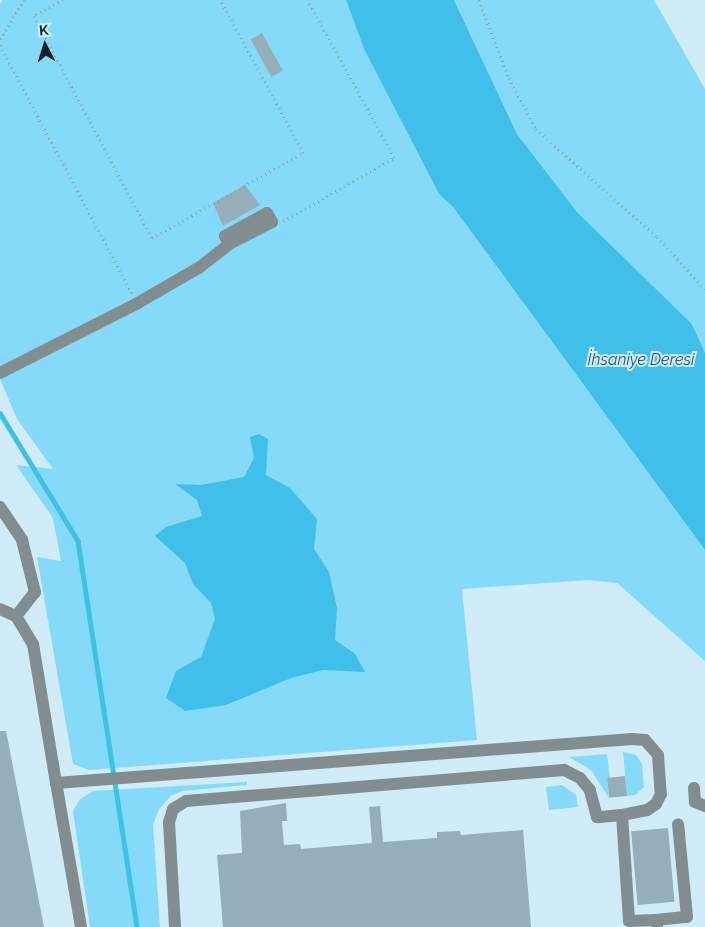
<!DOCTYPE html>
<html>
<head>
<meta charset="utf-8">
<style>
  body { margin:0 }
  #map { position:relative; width:705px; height:927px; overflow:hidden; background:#cfecf8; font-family:Raleway,sans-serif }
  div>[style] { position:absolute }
  .green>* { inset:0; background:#85dafa }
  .water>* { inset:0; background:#40bfe9 }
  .stream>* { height:4.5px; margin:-2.25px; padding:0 2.25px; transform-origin:2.25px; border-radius:2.25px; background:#40bfe9 }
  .building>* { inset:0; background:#94afba; transform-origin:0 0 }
  .path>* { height:2.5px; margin-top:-1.25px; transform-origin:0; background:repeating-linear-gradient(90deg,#8ea5ae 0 1px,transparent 0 5px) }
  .minor>* { height:12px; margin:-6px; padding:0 6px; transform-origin:6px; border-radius:6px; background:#818d91 }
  span { translate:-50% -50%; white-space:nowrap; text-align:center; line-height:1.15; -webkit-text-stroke:4px #cfecf8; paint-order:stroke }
  .water-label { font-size:16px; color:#26596b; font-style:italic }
  .north { position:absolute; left:20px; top:20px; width:50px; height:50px; -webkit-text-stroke:4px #cfecf8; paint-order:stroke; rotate:355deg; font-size:14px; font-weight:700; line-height:20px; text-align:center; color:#141f23 }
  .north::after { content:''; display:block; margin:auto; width:18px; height:22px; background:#141f23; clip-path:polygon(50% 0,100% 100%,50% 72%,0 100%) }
</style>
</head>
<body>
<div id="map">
  <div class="green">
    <div style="clip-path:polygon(3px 0,346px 0,364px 49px,439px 194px,453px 207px,705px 550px,705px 661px,617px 583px,588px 580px,462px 589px,477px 740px,89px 770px,73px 764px,37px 557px,61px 561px,53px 518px,16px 465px,53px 469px,17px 419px,0 379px,0 4px)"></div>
    <div style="clip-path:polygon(454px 0,654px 0,705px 89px,705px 353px,692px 324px,577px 212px,517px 134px)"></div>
    <div style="clip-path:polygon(623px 752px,636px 755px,642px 764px,644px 787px,635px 795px,627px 796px)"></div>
    <div style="clip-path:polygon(607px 754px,610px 778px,607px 778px,609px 798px,591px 770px,569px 757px)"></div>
    <div style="clip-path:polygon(247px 782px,247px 785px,182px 791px,171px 796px,159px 809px,153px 825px,160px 927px,90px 927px,73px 811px,80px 799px,93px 791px)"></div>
    <div style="clip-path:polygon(562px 785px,576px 795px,578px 807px,549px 810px,546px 787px)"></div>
  </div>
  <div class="water">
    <div style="clip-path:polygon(346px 0,454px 0,517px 134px,577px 212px,692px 324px,705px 353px,705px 550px,453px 207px,439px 194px,364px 49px)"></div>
    <div style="clip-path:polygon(259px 434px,268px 439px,266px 475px,290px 488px,317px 519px,314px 549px,329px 572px,337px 608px,335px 640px,355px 654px,365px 672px,323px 670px,291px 678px,226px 705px,185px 711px,166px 698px,176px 671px,201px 657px,215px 619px,211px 603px,193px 584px,185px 563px,155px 536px,166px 527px,202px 516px,197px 500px,175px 484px,201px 485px,244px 477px,254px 458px,250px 437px)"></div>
  </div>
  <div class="stream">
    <div style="left:0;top:413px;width:150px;rotate:58.6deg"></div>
    <div style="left:78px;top:541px;width:390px;rotate:81.3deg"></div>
  </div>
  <div class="building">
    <div style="left:262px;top:33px;width:43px;height:13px;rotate:61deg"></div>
    <div style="clip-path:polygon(245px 185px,260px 205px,223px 226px,213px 203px)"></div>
    <div style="clip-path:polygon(0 731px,6px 731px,44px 927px,0 927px)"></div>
    <div style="left:625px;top:776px;width:20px;height:18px;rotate:84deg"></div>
    <div style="clip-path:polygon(286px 803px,287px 821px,282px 821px,284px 845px,300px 844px,301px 849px,372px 843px,369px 807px,380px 806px,383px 842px,437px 838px,437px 832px,460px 831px,461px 835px,523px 830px,531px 927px,223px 927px,217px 855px,242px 853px,240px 811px)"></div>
    <div style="left:668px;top:828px;width:74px;height:37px;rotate:85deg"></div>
  </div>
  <div class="path">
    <div style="left:63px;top:0;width:33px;rotate:151deg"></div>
    <div style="left:34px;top:16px;width:251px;rotate:62deg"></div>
    <div style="left:152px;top:238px;width:173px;rotate:-29.4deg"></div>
    <div style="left:303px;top:153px;width:174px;rotate:-118.5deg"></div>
    <div style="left:479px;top:0;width:84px;rotate:69deg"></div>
    <div style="left:509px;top:78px;width:58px;rotate:62.1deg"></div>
    <div style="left:536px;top:129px;width:162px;rotate:41.8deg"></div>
    <div style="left:657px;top:237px;width:71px;rotate:47.3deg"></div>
    <div style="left:0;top:39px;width:46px;rotate:-58.4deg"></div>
    <div style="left:0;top:45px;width:281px;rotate:62deg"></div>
    <div style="left:283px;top:221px;width:128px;rotate:-29.6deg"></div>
    <div style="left:394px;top:158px;width:180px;rotate:-118.8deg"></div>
  </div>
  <div class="minor">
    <div style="left:0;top:373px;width:153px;rotate:-26.9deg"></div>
    <div style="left:136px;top:304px;width:74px;rotate:-30deg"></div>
    <div style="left:200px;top:267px;width:37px;rotate:-38deg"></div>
    <div style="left:229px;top:244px;width:48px;rotate:-27.1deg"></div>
    <div style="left:272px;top:222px;width:10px;rotate:-119deg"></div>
    <div style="left:267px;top:213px;width:48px;rotate:151.3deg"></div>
    <div style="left:225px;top:236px;width:9px;rotate:63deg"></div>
    <div style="left:0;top:507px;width:40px;rotate:56deg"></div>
    <div style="left:22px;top:540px;width:54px;rotate:76deg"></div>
    <div style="left:35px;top:592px;width:31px;rotate:128deg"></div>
    <div style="left:0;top:609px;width:17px;rotate:24deg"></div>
    <div style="left:16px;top:616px;width:33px;rotate:59deg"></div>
    <div style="left:33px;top:644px;width:141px;rotate:80.6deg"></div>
    <div style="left:694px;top:788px;width:14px;rotate:86deg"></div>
    <div style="left:695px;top:802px;width:11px;rotate:22deg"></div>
    <div style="left:622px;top:815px;width:106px;rotate:86.2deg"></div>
    <div style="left:629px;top:921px;width:27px;rotate:-2deg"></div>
    <div style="left:81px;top:927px;width:146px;rotate:-99.8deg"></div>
    <div style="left:56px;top:783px;width:578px;rotate:-4.37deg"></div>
    <div style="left:632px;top:739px;width:13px;rotate:4deg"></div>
    <div style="left:645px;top:740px;width:20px;rotate:49deg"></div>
    <div style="left:658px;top:755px;width:39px;rotate:86deg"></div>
    <div style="left:661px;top:794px;width:11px;rotate:117deg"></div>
    <div style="left:656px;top:804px;width:11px;rotate:146deg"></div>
    <div style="left:647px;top:810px;width:25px;rotate:169deg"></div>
    <div style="left:622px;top:815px;width:25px;rotate:175deg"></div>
    <div style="left:597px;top:817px;width:28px;rotate:-105deg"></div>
    <div style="left:590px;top:790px;width:16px;rotate:-130deg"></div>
    <div style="left:580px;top:778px;width:18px;rotate:-153deg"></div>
    <div style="left:564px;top:770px;width:379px;rotate:175.3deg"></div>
    <div style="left:186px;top:801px;width:15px;rotate:148deg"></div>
    <div style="left:173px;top:809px;width:14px;rotate:107deg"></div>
    <div style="left:169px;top:822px;width:105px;rotate:86.7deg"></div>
    <div style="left:657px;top:927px;width:7px;rotate:-98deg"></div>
    <div style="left:656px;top:920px;width:31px;rotate:-6deg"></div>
    <div style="left:687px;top:917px;width:93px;rotate:-95.5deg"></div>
  </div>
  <div class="water-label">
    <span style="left:641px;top:360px">İhsaniye Deresi</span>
  </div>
  <div class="north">K</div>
</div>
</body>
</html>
